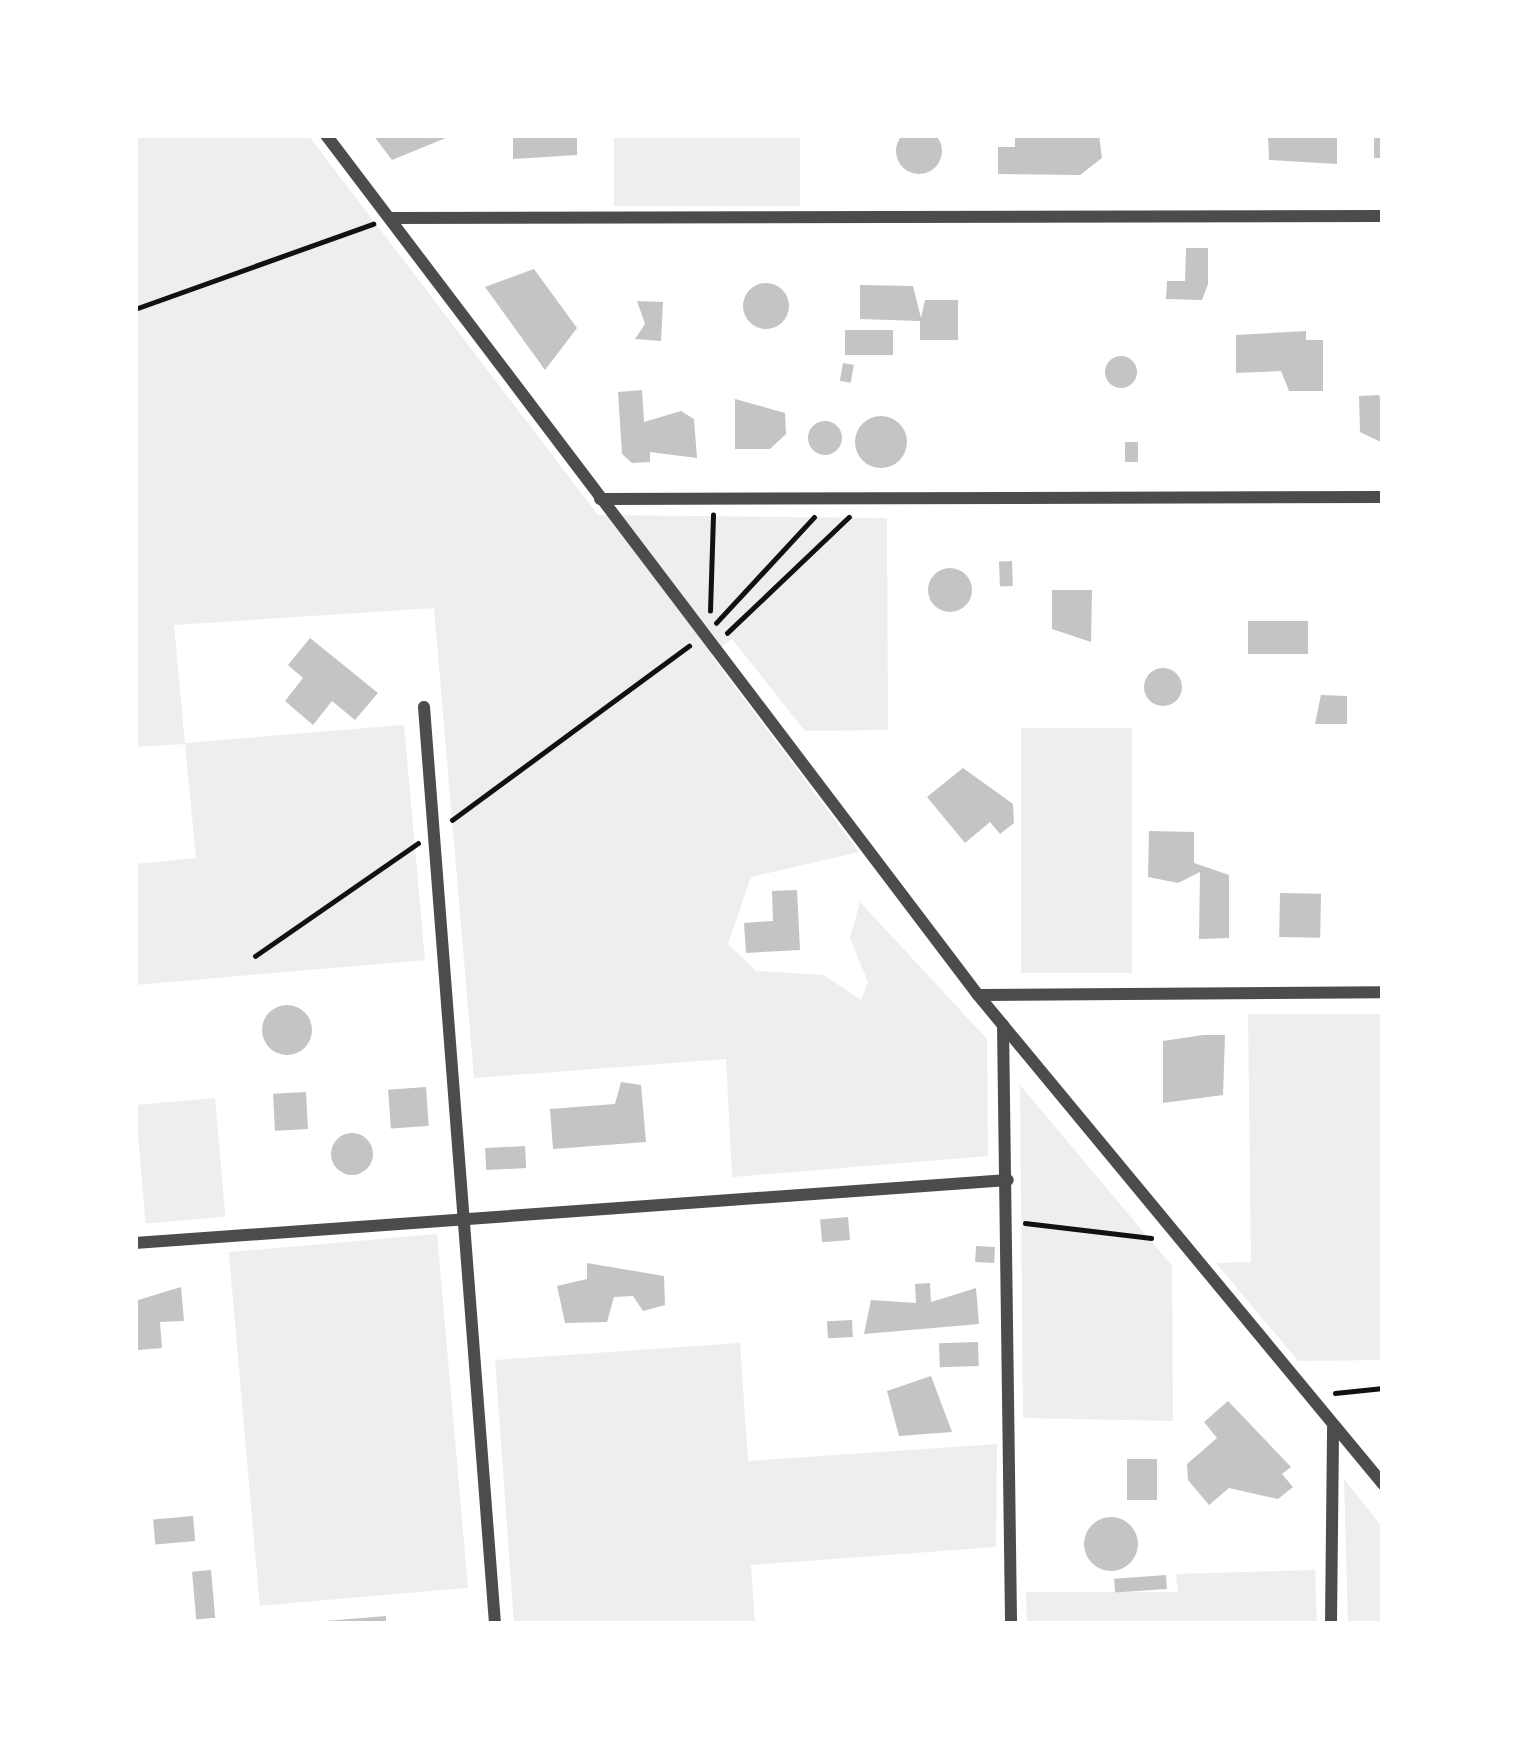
<!DOCTYPE html>
<html>
<head>
<meta charset="utf-8">
<style>
  body { margin:0 }
  #map { position:relative; width:1518px; height:1759px; overflow:hidden; background:#fff; font-family:Signika,sans-serif }
  div>[style] { position:absolute }
  .green>* { inset:0; background:#eee; transform-origin:0 0 }
  .building>* { inset:0; background:#c4c4c4; transform-origin:0 0 }
  .round { border-radius:50% }
  .path>* { height:4.5px; margin:-2.25px; padding:0 2.25px; transform-origin:2.25px; border-radius:2.25px; background:#111 }
  .minor>* { height:12px; margin:-6px; padding:0 6px; transform-origin:6px; border-radius:6px; background:#4c4c4c }
  span { translate:-50% -50%; white-space:nowrap; text-align:center; line-height:1.15; -webkit-text-stroke:12px #fff; paint-order:stroke }
  .frame { position:absolute; inset:0; border:138px solid #fff; pointer-events:none }
</style>
</head>
<body>
<div id="map">
  <div class="green">
    <div style="clip-path:polygon(135px 135px,308px 135px,598px 515px,887px 518px,888px 730px,805px 731px,732px 639px,711px 655px,859px 852px,751px 877px,728px 944px,756px 971px,824px 975px,861px 1000px,868px 982px,850px 938px,860px 902px,987px 1039px,988px 1156px,732px 1177px,726px 1059px,474px 1078px,434px 608px,174px 625px,185px 743px,404px 725px,425px 960px,135px 985px,135px 864px,196px 858px,185px 744px,135px 747px)"></div>
    <div style="left:614px;top:135px;width:186px;height:71px"></div>
    <div style="left:1021px;top:728px;width:111px;height:245px"></div>
    <div style="clip-path:polygon(1248px 1014px,1383px 1014px,1383px 1360px,1298px 1361px,1216px 1263px,1251px 1262px)"></div>
    <div style="clip-path:polygon(1020px 1085px,1172px 1266px,1173px 1421px,1023px 1418px)"></div>
    <div style="left:215px;top:1098px;width:119px;height:80px;rotate:85deg"></div>
    <div style="left:437px;top:1234px;width:355px;height:209px;rotate:85deg"></div>
    <div style="clip-path:polygon(740px 1343px,748px 1461px,997px 1444px,996px 1547px,751px 1565px,755px 1624px,514px 1624px,495px 1360px)"></div>
    <div style="clip-path:polygon(1344px 1479px,1383px 1528px,1383px 1624px,1348px 1624px)"></div>
    <div style="clip-path:polygon(1315px 1570px,1317px 1624px,1027px 1624px,1026px 1592px,1178px 1592px,1176px 1574px)"></div>
  </div>
  <div class="building">
    <div class="round" style="left:896px;top:128px;width:46px;height:46px"></div>
    <div style="clip-path:polygon(373px 135px,453px 135px,392px 160px)"></div>
    <div style="clip-path:polygon(513px 135px,577px 135px,577px 155px,513px 159px)"></div>
    <div style="clip-path:polygon(1015px 135px,1099px 135px,1102px 158px,1080px 175px,998px 174px,998px 147px,1015px 147px)"></div>
    <div style="clip-path:polygon(1268px 135px,1337px 135px,1337px 164px,1269px 160px)"></div>
    <div style="left:1374px;top:135px;width:9px;height:23px"></div>
    <div style="clip-path:polygon(1186px 248px,1208px 248px,1208px 284px,1202px 300px,1166px 299px,1167px 281px,1185px 281px)"></div>
    <div style="clip-path:polygon(534px 269px,577px 328px,545px 370px,485px 287px)"></div>
    <div class="round" style="left:743px;top:283px;width:46px;height:46px"></div>
    <div style="clip-path:polygon(860px 285px,913px 286px,921px 318px,925px 300px,958px 300px,958px 340px,920px 340px,920px 321px,860px 319px)"></div>
    <div style="clip-path:polygon(637px 301px,663px 302px,661px 341px,635px 339px,645px 324px)"></div>
    <div style="left:845px;top:330px;width:48px;height:25px"></div>
    <div style="clip-path:polygon(1306px 331px,1306px 340px,1323px 340px,1323px 391px,1289px 391px,1281px 371px,1236px 373px,1236px 335px)"></div>
    <div class="round" style="left:1105px;top:356px;width:32px;height:32px"></div>
    <div style="left:843px;top:363px;width:11px;height:18px;rotate:10deg"></div>
    <div style="clip-path:polygon(642px 390px,644px 422px,681px 411px,694px 419px,697px 458px,650px 452px,650px 462px,632px 463px,622px 454px,618px 392px)"></div>
    <div style="clip-path:polygon(1379px 395px,1383px 408px,1383px 443px,1360px 432px,1359px 396px)"></div>
    <div style="clip-path:polygon(735px 399px,785px 413px,786px 434px,770px 449px,735px 449px)"></div>
    <div class="round" style="left:855px;top:416px;width:52px;height:52px"></div>
    <div class="round" style="left:808px;top:421px;width:34px;height:34px"></div>
    <div style="left:1125px;top:442px;width:13px;height:20px"></div>
    <div style="left:1012px;top:561px;width:25px;height:13px;rotate:88deg"></div>
    <div class="round" style="left:928px;top:568px;width:44px;height:44px"></div>
    <div style="clip-path:polygon(1052px 590px,1092px 590px,1091px 642px,1052px 629px)"></div>
    <div style="left:1308px;top:621px;width:33px;height:60px;rotate:90deg"></div>
    <div style="clip-path:polygon(310px 638px,378px 693px,355px 720px,332px 701px,313px 725px,285px 701px,303px 678px,288px 665px)"></div>
    <div class="round" style="left:1144px;top:668px;width:38px;height:38px"></div>
    <div style="clip-path:polygon(1321px 695px,1347px 696px,1347px 724px,1315px 724px)"></div>
    <div style="clip-path:polygon(963px 768px,1013px 804px,1014px 823px,1000px 834px,990px 822px,965px 843px,927px 797px)"></div>
    <div style="clip-path:polygon(1149px 831px,1194px 832px,1194px 863px,1229px 875px,1229px 938px,1199px 939px,1200px 872px,1178px 883px,1148px 877px)"></div>
    <div style="clip-path:polygon(797px 890px,800px 950px,746px 953px,744px 923px,773px 921px,772px 891px)"></div>
    <div style="left:1280px;top:893px;width:41px;height:44px;rotate:1deg"></div>
    <div class="round" style="left:262px;top:1005px;width:50px;height:50px"></div>
    <div style="clip-path:polygon(1203px 1035px,1225px 1035px,1223px 1095px,1163px 1103px,1163px 1041px)"></div>
    <div style="clip-path:polygon(621px 1082px,641px 1085px,646px 1142px,553px 1149px,550px 1109px,615px 1104px)"></div>
    <div style="left:426px;top:1087px;width:39px;height:38px;rotate:86deg"></div>
    <div style="left:306px;top:1092px;width:37px;height:33px;rotate:87deg"></div>
    <div class="round" style="left:331px;top:1133px;width:42px;height:42px"></div>
    <div style="left:525px;top:1146px;width:22px;height:40px;rotate:87deg"></div>
    <div style="left:848px;top:1217px;width:23px;height:28px;rotate:85deg"></div>
    <div style="left:976px;top:1246px;width:19px;height:16px;rotate:3deg"></div>
    <div style="clip-path:polygon(587px 1263px,664px 1276px,665px 1305px,643px 1311px,633px 1296px,614px 1297px,607px 1322px,565px 1323px,557px 1286px,587px 1279px)"></div>
    <div style="clip-path:polygon(930px 1283px,931px 1302px,976px 1288px,979px 1324px,864px 1334px,871px 1300px,916px 1303px,915px 1284px)"></div>
    <div style="clip-path:polygon(181px 1287px,184px 1321px,160px 1322px,162px 1348px,138px 1350px,135px 1301px)"></div>
    <div style="left:852px;top:1320px;width:17px;height:25px;rotate:87deg"></div>
    <div style="left:978px;top:1342px;width:24px;height:39px;rotate:88deg"></div>
    <div style="clip-path:polygon(931px 1376px,952px 1432px,899px 1436px,887px 1391px)"></div>
    <div style="clip-path:polygon(1228px 1401px,1291px 1467px,1282px 1474px,1293px 1487px,1278px 1499px,1229px 1488px,1209px 1505px,1188px 1480px,1187px 1464px,1217px 1438px,1204px 1422px)"></div>
    <div style="left:1127px;top:1459px;width:30px;height:41px"></div>
    <div style="left:193px;top:1516px;width:25px;height:40px;rotate:85deg"></div>
    <div class="round" style="left:1084px;top:1517px;width:54px;height:54px"></div>
    <div style="left:211px;top:1570px;width:48px;height:19px;rotate:85deg"></div>
    <div style="left:1166px;top:1575px;width:14px;height:52px;rotate:86deg"></div>
    <div style="clip-path:polygon(386px 1616px,386px 1624px,326px 1624px,326px 1621px)"></div>
  </div>
  <div class="path">
    <div style="left:135px;top:309px;width:253px;rotate:-19.7deg"></div>
    <div style="left:710px;top:611px;width:96px;rotate:-88.2deg"></div>
    <div style="left:716px;top:623px;width:144px;rotate:-47.2deg"></div>
    <div style="left:727px;top:633px;width:168px;rotate:-43.6deg"></div>
    <div style="left:452px;top:820px;width:294px;rotate:-36.3deg"></div>
    <div style="left:255px;top:956px;width:198px;rotate:-34.7deg"></div>
    <div style="left:1025px;top:1223px;width:127px;rotate:6.8deg"></div>
    <div style="left:1335px;top:1393px;width:48px;rotate:-5.9deg"></div>
  </div>
  <div class="minor">
    <div style="left:326px;top:135px;width:1079px;rotate:52.83deg"></div>
    <div style="left:978px;top:995px;width:635px;rotate:50.37deg"></div>
    <div style="left:390px;top:218px;width:993px;rotate:-0.12deg"></div>
    <div style="left:600px;top:499px;width:783px;rotate:-0.15deg"></div>
    <div style="left:424px;top:707px;width:920px;rotate:85.57deg"></div>
    <div style="left:978px;top:995px;width:405px;rotate:-0.4deg"></div>
    <div style="left:1003px;top:1025px;width:599px;rotate:89.23deg"></div>
    <div style="left:135px;top:1243px;width:875px;rotate:-4.13deg"></div>
    <div style="left:1331px;top:1624px;width:198px;rotate:-89.4deg"></div>
  </div>
  <div class="frame"></div>
</div>
</body>
</html>
